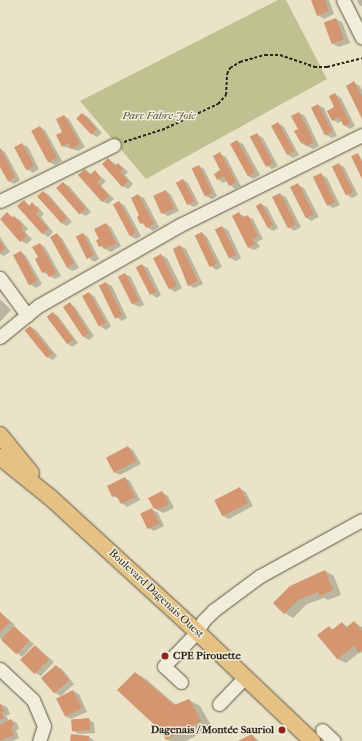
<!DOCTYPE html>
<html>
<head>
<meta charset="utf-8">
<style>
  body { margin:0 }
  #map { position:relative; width:362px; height:741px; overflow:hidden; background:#eae3c7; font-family:"IM FELL French Canon",serif }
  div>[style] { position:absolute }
  .green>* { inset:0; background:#bfc190 }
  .shadow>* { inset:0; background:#0003 }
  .building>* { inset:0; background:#d49571; transform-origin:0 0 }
  .path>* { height:2px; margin-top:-1px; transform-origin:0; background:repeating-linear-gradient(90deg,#2e2417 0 3px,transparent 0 5px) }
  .roads { filter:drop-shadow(0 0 1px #5d5443) drop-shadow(0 0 1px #5d5443) }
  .minor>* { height:13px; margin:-6.5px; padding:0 6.5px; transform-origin:6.5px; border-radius:6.5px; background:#f1eddb }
  .major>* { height:16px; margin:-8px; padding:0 8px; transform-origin:8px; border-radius:8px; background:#e5c284 }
  .dots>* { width:11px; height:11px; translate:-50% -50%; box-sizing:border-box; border:2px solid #f1eddb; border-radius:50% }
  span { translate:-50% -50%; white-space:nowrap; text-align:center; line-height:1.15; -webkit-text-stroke:3px #f1eddb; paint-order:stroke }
  .park-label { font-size:11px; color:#5a533b; font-style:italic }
  .street-label { font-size:11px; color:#2e2417 }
  .poi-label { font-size:11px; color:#2e2417; font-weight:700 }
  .left { translate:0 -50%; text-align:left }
  .right { translate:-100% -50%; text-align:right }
</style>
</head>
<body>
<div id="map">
  <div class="green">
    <div style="clip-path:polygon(278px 0,286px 0,327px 79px,146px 179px,80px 101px)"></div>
  </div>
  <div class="shadow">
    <div style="clip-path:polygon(312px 0,329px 0,334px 14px,324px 19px,318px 15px)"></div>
    <div style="clip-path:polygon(357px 0,362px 0,362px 6px,359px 5px)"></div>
    <div style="clip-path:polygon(336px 19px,342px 22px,350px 43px,339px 47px,333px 44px)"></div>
    <div style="clip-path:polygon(354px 83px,360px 86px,362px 90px,362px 116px)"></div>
    <div style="clip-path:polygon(335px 94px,341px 98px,355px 126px,350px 129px,344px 125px,342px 121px,338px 123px,333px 120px,336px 108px)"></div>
    <div style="clip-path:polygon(318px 105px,324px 108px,337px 136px,332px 138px,326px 135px)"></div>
    <div style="clip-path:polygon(299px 113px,305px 116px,319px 146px,313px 149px,301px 143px)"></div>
    <div style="clip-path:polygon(83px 114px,88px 117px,102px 133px,97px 137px,92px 134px)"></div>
    <div style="clip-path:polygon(64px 116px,69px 119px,85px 147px,78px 151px,63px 146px)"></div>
    <div style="clip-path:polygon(278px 123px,284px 127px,299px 155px,293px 158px,288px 155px,273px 127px)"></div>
    <div style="clip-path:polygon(40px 127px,45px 130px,62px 161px,55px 165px,49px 162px)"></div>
    <div style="clip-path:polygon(257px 134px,263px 138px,278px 166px,272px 169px,267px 166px)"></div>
    <div style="clip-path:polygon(237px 141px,243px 144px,260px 175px,253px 179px,248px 176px,231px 144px)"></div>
    <div style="clip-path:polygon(22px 144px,28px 147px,39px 169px,33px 173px,27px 169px)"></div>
    <div style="clip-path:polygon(0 149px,5px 152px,20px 180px,14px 184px,8px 181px,0 165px)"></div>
    <div style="clip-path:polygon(220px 154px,226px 157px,241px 186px,235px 189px,230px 185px,227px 181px,223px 183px,218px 179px,222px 171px)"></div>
    <div style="clip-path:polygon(108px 159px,117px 165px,118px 164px,124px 168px,128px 172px,125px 175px,133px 184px,128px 189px,122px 186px)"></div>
    <div style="clip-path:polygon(339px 164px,344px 167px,358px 195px,352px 198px,347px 195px)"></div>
    <div style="clip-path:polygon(199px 166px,204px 169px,217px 196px,212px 199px,206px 196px,193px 168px)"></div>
    <div style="clip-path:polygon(85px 170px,92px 174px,95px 172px,106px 181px,101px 186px,114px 199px,108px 204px,102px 201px)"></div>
    <div style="clip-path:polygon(321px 174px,327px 178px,340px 205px,333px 208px,328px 205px)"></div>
    <div style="clip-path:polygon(183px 180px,188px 183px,199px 204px,194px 207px,188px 204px)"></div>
    <div style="clip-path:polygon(63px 183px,69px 186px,91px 212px,86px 216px,80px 213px)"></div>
    <div style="clip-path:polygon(298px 185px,304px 188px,319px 217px,311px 221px,306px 217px)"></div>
    <div style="clip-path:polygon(166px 191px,171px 195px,179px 211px,168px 216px,162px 213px)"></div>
    <div style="clip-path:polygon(43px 192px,49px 195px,72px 222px,67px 226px,61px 223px)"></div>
    <div style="clip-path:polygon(280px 194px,286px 197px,301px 227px,294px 231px,289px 227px)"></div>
    <div style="clip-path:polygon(138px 195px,144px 198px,159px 227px,153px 231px,141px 223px)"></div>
    <div style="clip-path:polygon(24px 201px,30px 206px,32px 204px,38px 207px,44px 214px,41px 217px,53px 232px,48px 237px,42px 233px)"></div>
    <div style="clip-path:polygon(119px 202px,125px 206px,141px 236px,136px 239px,130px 236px)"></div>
    <div style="clip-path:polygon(261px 204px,267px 207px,278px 228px,273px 231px,267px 227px)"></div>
    <div style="clip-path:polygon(7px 214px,20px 220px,28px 229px,25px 232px,32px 239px,27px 244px,21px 241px,1px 219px)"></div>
    <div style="clip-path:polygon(239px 214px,253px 219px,263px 239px,257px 242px,260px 247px,254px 250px,248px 247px)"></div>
    <div style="clip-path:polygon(106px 224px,111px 227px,121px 246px,111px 252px,100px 246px,100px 239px)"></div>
    <div style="clip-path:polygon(222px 227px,228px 230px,241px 258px,236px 261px,230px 258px,216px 230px)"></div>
    <div style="clip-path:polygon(202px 233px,207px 237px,222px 267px,216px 270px,211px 266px)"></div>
    <div style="clip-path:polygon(57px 234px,62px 238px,79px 268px,73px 271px,67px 268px)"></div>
    <div style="clip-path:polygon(83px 234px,88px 237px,99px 259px,94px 262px,89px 258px)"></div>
    <div style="clip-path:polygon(0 237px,10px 252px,4px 256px,0 254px)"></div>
    <div style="clip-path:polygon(40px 244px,45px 247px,61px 276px,55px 279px,43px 272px,39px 257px)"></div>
    <div style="clip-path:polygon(180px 246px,186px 249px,203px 284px,194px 288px,189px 285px)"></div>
    <div style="clip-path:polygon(21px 252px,26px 256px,42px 284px,36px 288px,30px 284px)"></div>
    <div style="clip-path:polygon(161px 255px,167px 258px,182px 288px,175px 292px,169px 288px)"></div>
    <div style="clip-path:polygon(142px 265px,148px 268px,161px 295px,157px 298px,151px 294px,138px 267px)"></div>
    <div style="clip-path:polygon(125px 274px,131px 277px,144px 305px,139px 307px,133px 304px)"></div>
    <div style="clip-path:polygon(106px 283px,112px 286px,127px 318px,122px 321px,116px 317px)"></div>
    <div style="clip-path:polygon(89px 293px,94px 296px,111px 326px,106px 330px,100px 326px)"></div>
    <div style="clip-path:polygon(0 299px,11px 310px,0 322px)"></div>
    <div style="clip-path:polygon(70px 304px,75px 307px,94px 336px,89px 340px,84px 337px)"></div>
    <div style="clip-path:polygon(53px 313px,58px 316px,78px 343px,72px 347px,67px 343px)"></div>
    <div style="clip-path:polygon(30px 327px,36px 330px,57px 356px,53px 360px,47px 357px)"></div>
    <div style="clip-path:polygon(128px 447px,133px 450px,141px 464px,120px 475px,114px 472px)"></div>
    <div style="clip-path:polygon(125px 478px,130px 481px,140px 500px,127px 507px,122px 503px,119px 499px,113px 496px)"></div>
    <div style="clip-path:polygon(240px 489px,246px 492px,253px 506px,229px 519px,223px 516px)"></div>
    <div style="clip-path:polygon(162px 492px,168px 496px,174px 508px,163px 513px,154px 508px)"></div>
    <div style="clip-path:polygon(152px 510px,158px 513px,164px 526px,154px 531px,149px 528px,142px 515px)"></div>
    <div style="clip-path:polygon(325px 571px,334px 576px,341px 595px,328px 600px,324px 598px,307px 604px,293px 618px,285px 613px,291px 586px)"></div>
    <div style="clip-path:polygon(0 612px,15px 625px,13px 627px,34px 644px,22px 657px,0 638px)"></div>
    <div style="clip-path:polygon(354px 622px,362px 627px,362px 653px,360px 652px,346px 663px,337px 659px,329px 627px,334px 630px,342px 623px,348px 627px)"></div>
    <div style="clip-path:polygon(35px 646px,54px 662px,41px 676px,35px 673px)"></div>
    <div style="clip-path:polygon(56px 666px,62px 669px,74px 684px,61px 696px,55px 693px)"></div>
    <div style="clip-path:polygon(135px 673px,146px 679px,176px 705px,189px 700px,200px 706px,212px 727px,186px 741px,170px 741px,166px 739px)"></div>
    <div style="clip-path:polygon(73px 691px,79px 694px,87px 712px,71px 719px,65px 716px)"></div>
    <div style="clip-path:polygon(0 704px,7px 707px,10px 714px,6px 716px,9px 721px,11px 720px,17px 723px,19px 729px,16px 730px,19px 738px,13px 741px,1px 741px,0 739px)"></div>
    <div style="clip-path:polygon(89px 719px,94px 723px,95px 733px,78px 734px,73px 730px)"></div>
    <div style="clip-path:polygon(72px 735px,89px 737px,95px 741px,71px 741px)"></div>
    <div style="clip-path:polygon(252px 735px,259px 741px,240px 741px)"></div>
  </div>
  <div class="building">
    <div style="clip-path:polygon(311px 0,325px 0,329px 11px,317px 16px)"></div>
    <div style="left:336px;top:18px;width:23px;height:13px;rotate:70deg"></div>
    <div style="clip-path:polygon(354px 81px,362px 97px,362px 119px,346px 86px)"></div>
    <div style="clip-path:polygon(335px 93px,350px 123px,344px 126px,339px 117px,332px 121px,327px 111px,334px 107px,329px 96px)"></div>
    <div style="left:318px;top:104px;width:31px;height:8px;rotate:63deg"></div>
    <div style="clip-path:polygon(299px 112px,314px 142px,306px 146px,304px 142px,301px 143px,294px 131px,298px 129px,291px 116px)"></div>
    <div style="left:82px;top:113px;width:22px;height:8px;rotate:47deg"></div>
    <div style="clip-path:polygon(64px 115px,80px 144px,71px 149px,68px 143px,62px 147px,56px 135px,62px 132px,56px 119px)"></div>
    <div style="left:278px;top:122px;width:33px;height:8px;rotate:61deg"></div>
    <div style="left:40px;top:126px;width:36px;height:10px;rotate:62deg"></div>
    <div style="left:257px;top:133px;width:34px;height:8px;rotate:62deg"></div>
    <div style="left:237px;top:140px;width:37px;height:8px;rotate:61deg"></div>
    <div style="left:22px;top:143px;width:26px;height:9px;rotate:62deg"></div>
    <div style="clip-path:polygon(0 148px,15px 177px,8px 181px,0 167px)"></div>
    <div style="clip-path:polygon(220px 152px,236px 182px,229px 186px,224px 176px,217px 180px,214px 174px,220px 170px,213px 156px)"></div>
    <div style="clip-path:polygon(358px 153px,362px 161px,362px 179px,351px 156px)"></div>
    <div style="clip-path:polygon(108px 158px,115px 166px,118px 163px,123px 169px,120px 171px,128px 181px,122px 187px,102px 164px)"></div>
    <div style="left:339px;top:163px;width:32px;height:8px;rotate:64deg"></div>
    <div style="left:199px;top:165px;width:31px;height:8px;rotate:65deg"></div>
    <div style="clip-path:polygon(85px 169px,90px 175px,95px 170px,101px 178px,97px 182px,109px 196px,102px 202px,78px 175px)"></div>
    <div style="left:321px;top:173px;width:32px;height:9px;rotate:64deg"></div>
    <div style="left:183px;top:179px;width:25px;height:8px;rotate:63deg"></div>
    <div style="left:63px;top:182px;width:35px;height:9px;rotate:49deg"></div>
    <div style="left:298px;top:183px;width:35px;height:9px;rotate:63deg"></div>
    <div style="left:166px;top:190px;width:20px;height:14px;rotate:66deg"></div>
    <div style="left:43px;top:191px;width:36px;height:8px;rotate:48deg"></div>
    <div style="left:280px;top:193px;width:35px;height:9px;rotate:63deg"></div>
    <div style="clip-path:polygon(138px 194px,154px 224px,146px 228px,143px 222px,140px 224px,137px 217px,139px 215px,131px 198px)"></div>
    <div style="clip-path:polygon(24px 200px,29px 206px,32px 202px,39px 210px,36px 214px,48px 228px,42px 234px,17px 206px)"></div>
    <div style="left:119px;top:201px;width:36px;height:7px;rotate:62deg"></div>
    <div style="left:261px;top:203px;width:25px;height:6px;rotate:61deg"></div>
    <div style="clip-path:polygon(7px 212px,12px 218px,14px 216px,23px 226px,21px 228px,27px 236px,20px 242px,0 219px)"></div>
    <div style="clip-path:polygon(239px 212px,242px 218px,248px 215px,258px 236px,252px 239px,255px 244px,248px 248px,232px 216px)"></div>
    <div style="clip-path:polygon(106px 223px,116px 243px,104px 249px,102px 245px,99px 247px,96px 240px,99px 239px,94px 229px)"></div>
    <div style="left:222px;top:226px;width:32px;height:8px;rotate:64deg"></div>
    <div style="left:202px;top:232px;width:35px;height:8px;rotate:65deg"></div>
    <div style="left:57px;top:233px;width:35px;height:8px;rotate:61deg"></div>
    <div style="left:83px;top:233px;width:25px;height:8px;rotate:64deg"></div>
    <div style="clip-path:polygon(0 241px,5px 249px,0 252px)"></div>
    <div style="clip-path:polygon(40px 243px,56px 273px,49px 277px,46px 271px,42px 273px,35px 259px,38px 257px,32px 247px)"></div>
    <div style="clip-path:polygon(180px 245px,198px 281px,188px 286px,173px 249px)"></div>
    <div style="left:21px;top:251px;width:34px;height:9px;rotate:62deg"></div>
    <div style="left:161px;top:254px;width:35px;height:9px;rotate:63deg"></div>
    <div style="left:142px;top:264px;width:31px;height:7px;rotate:63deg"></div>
    <div style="left:125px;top:273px;width:31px;height:8px;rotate:63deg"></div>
    <div style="left:106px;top:282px;width:37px;height:8px;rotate:64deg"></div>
    <div style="left:89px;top:292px;width:35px;height:8px;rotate:61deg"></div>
    <div style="clip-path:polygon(70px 302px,89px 333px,83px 337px,63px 307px)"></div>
    <div style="left:53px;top:312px;width:34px;height:8px;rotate:53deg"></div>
    <div style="left:30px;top:326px;width:35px;height:7px;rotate:51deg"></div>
    <div style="left:128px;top:446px;width:17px;height:25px;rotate:62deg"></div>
    <div style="clip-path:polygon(125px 477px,135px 497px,121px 504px,116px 495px,112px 497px,107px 486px)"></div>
    <div style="left:240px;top:487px;width:18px;height:29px;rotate:63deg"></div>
    <div style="clip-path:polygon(162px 491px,169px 504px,157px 510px,156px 508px,154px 509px,148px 498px)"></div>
    <div style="left:152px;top:508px;width:17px;height:13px;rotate:65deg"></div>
    <div style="clip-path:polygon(325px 570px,333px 590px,319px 596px,318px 592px,298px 600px,284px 614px,273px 603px,290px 586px)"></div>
    <div style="clip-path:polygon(0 612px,10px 622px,0 632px)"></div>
    <div style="clip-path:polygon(354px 621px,362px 631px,362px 650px,359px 653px,354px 646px,337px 659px,317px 635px,329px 626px,332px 630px,342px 622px,346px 628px)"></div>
    <div style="left:14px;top:626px;width:21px;height:19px;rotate:43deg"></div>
    <div style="left:35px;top:645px;width:20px;height:21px;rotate:45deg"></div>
    <div style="left:56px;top:665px;width:20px;height:20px;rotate:49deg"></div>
    <div style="clip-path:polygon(135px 672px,174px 705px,189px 699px,201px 721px,166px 740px,160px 730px,117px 690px)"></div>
    <div style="left:73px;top:690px;width:20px;height:19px;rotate:63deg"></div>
    <div style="clip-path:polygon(0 703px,5px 711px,1px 712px,4px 718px,0 720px)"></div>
    <div style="left:89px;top:718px;width:12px;height:18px;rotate:85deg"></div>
    <div style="clip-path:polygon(11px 719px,14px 725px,11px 727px,14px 735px,0 741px,0 725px)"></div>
    <div style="clip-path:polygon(71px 734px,89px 736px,89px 741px,70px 741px)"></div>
    <div style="clip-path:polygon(252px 734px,256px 741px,238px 741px)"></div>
  </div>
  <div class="path">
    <div style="left:124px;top:142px;width:40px;rotate:-18deg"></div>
    <div style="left:162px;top:130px;width:62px;rotate:-24.9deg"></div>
    <div style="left:218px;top:104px;width:12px;rotate:-48deg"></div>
    <div style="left:226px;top:95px;width:21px;rotate:-87deg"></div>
    <div style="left:227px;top:74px;width:7px;rotate:-63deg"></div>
    <div style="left:230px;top:68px;width:12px;rotate:-31deg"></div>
    <div style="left:240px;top:62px;width:26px;rotate:-16deg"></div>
    <div style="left:265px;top:55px;width:15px"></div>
    <div style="left:280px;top:55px;width:36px;rotate:19deg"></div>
    <div style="left:314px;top:67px;width:13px"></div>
    <div style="left:327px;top:67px;width:36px;rotate:-14deg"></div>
  </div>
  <div class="roads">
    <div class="minor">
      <div style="left:343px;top:0;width:42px;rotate:63.4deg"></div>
      <div style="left:0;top:201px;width:127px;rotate:-26.2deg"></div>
      <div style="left:0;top:278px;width:46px;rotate:53.9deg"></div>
      <div style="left:0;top:337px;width:49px;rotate:-39.2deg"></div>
      <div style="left:38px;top:306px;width:163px;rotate:-29.7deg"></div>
      <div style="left:180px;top:225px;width:203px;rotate:-26.3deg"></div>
      <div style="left:0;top:669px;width:45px;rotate:43.2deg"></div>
      <div style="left:33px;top:700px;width:28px;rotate:67deg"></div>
      <div style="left:44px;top:726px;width:16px;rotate:108deg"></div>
      <div style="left:181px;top:682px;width:23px;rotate:-137deg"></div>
      <div style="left:164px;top:666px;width:47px;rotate:-45.9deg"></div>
      <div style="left:197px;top:632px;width:13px;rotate:-61deg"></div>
      <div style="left:203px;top:621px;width:16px;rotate:-45deg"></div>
      <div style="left:214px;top:610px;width:57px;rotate:-36.5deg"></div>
      <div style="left:260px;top:576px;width:116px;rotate:-28.8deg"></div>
      <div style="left:219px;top:704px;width:37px;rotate:-46deg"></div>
      <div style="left:322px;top:730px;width:16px;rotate:43deg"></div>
    </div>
    <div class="major">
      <div style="left:0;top:435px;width:49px;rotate:50.8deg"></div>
      <div style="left:0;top:457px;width:65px;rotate:38.8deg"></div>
      <div style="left:51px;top:498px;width:191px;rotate:42.5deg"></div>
      <div style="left:192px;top:627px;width:166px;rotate:43.5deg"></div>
    </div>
  </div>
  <div class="dots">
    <div style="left:165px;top:656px;background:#8f2418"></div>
    <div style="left:282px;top:730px;background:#8f2418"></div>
  </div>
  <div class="park-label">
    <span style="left:159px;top:116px">Parc Fabre-Joie</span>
  </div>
  <div class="street-label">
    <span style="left:156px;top:594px;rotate:43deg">Boulevard Dagenais Ouest</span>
  </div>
  <div class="poi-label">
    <span class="left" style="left:173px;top:656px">CPE Pirouette</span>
    <span class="right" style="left:274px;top:730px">Dagenais / Montée Sauriol</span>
  </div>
</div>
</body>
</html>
